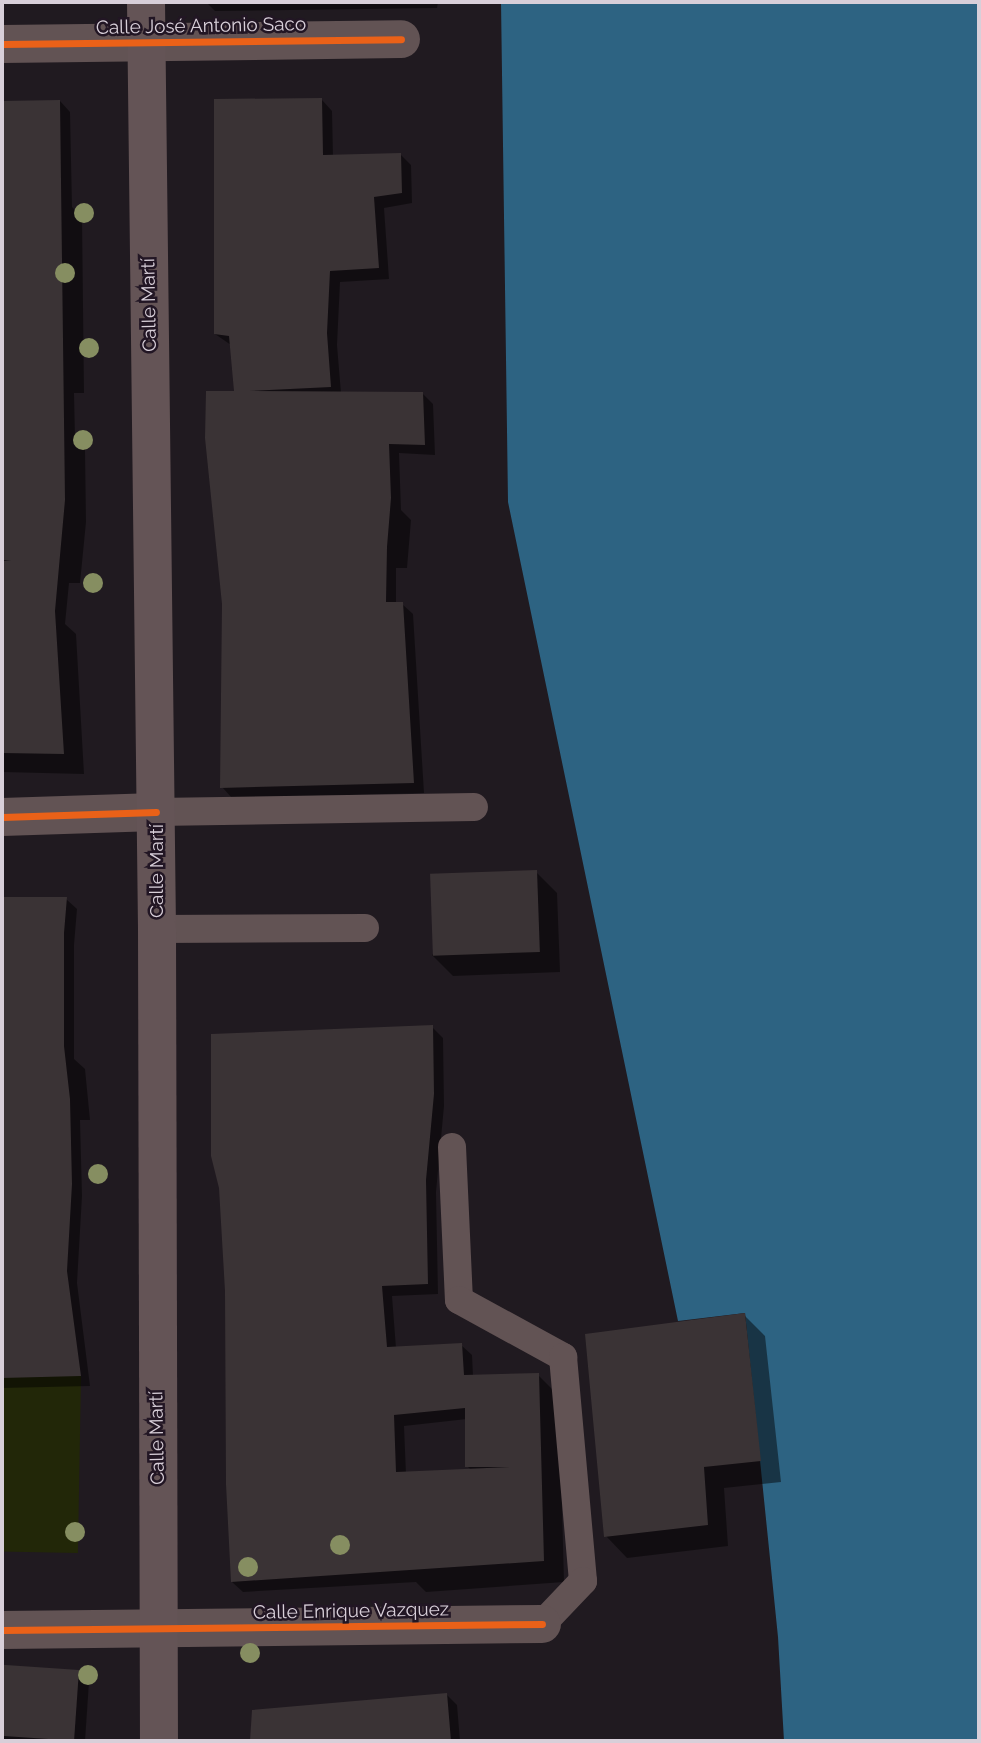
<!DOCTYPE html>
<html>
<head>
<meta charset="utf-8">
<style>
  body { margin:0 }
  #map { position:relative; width:981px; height:1743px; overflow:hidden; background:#201a20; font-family:Raleway,sans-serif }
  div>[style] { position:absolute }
  .green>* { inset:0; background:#222708; transform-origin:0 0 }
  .water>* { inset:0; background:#2d6382 }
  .shadow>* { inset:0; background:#0007 }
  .building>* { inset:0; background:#3a3335; transform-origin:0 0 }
  .lane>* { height:28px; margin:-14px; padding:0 14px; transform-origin:14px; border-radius:14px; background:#625354 }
  .street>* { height:38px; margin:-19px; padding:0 19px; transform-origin:19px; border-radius:19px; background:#625354 }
  .primary>* { height:38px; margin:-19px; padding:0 19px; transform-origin:19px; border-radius:19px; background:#645456 }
  .cycleway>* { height:7px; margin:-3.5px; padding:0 3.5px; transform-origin:3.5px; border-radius:3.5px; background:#ea6118 }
  .trees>* { width:20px; height:20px; margin:-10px; border-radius:50%; background:#868e61 }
  span { translate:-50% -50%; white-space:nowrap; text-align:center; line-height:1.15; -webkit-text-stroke:5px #221624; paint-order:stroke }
  .street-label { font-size:19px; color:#d8cfd9 }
  .frame { position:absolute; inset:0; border:4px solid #d8cfd9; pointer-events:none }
</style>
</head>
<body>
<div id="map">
  <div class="green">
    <div style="left:81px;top:1376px;width:177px;height:79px;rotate:91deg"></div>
  </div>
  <div class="water">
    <div style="clip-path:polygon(501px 2px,979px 2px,979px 1741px,784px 1741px,778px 1637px,745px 1313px,678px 1321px,508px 502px)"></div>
  </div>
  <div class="shadow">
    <div style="clip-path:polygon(206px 2px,438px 2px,437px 8px,215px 11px)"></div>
    <div style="clip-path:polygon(322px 100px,332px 111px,333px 157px,400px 154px,411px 165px,412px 203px,384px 208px,389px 279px,340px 282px,337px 345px,341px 393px,422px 393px,433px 404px,435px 455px,399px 453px,401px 510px,411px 520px,407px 568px,396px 568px,396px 604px,402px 604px,413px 614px,424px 793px,232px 798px,222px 787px,236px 393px,231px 345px,215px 334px)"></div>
    <div style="clip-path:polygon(60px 101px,70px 112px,72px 207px,82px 217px,84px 393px,74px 393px,75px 438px,85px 449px,86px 522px,80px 583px,69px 583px,65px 624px,76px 634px,84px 774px,2px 772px,2px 102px)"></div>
    <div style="clip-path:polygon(536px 872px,557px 893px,560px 972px,453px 976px,432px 955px)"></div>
    <div style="clip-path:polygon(2px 899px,66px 899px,77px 909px,74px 945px,74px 1059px,85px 1069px,90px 1120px,80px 1120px,82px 1196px,77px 1283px,90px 1386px,2px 1388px)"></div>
    <div style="clip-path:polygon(evenodd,432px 1027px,443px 1038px,444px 1106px,436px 1192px,438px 1294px,392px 1296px,396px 1348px,461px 1345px,472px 1355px,473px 1376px,538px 1375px,559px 1396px,564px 1582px,426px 1592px,416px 1582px,243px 1592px,232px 1582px,432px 1027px,467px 1419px,467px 1466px,471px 1470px,406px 1474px,404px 1426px,467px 1419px)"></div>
    <div style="clip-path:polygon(744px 1315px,765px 1336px,781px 1482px,724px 1488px,728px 1546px,627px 1558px,606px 1536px)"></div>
    <div style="clip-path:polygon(78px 1672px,89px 1682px,85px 1741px,2px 1741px,2px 1674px)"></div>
    <div style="clip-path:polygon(446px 1694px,457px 1705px,460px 1741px,252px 1741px,253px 1711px)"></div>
  </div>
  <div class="building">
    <div style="clip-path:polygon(322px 98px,323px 155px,401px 153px,402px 193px,374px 197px,379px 268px,330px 271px,327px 333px,331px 387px,249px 391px,423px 392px,425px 445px,389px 444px,391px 498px,387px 547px,386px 602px,403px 602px,414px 783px,220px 788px,222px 604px,205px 438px,206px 391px,234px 391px,229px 336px,214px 334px,214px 99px)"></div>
    <div style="clip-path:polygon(60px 100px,65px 500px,55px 611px,64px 754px,2px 753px,2px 561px,11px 561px,2px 560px,2px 101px)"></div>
    <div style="left:537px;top:870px;width:82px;height:107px;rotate:88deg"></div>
    <div style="clip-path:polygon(2px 897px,67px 897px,64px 933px,64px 1046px,70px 1099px,72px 1184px,67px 1271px,81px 1376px,2px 1378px)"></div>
    <div style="clip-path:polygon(evenodd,433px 1025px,434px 1094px,426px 1180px,428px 1284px,382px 1286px,387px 1347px,462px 1343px,464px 1375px,539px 1373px,544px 1561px,231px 1582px,226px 1484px,225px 1291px,219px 1188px,211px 1156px,211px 1034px,433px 1025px,465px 1408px,465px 1467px,510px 1467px,396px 1472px,394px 1415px,465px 1408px)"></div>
    <div style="clip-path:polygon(745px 1313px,761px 1461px,704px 1467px,708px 1525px,604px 1537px,585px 1334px)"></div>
    <div style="left:79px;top:1670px;width:71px;height:77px;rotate:94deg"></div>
    <div style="clip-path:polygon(447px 1693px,451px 1741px,250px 1741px,252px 1710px)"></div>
  </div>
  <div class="lane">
    <div style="left:156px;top:812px;width:318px;rotate:-0.9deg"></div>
    <div style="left:157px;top:929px;width:208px;rotate:-0.3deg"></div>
    <div style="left:452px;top:1147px;width:153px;rotate:87.4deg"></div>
    <div style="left:459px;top:1300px;width:119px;rotate:28.7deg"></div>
    <div style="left:563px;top:1357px;width:225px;rotate:84.9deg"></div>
    <div style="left:583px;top:1581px;width:59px;rotate:133.6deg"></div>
  </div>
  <div class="street">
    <div style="left:2px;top:44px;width:399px;rotate:-0.7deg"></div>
    <div style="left:2px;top:817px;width:154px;rotate:-1.9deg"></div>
    <div style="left:2px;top:1630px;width:540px;rotate:-0.64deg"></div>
  </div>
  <div class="primary">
    <div style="left:146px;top:2px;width:927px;rotate:89.32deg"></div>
    <div style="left:157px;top:929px;width:812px;rotate:89.86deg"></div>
  </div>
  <div class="cycleway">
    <div style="left:2px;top:44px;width:399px;rotate:-0.7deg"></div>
    <div style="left:2px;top:817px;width:154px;rotate:-1.9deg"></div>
    <div style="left:2px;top:1630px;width:540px;rotate:-0.64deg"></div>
  </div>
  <div class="trees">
    <div style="left:84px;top:213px"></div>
    <div style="left:65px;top:273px"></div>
    <div style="left:89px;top:348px"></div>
    <div style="left:83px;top:440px"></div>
    <div style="left:93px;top:583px"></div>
    <div style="left:98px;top:1174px"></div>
    <div style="left:75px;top:1532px"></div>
    <div style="left:340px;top:1545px"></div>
    <div style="left:248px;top:1567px"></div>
    <div style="left:250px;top:1653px"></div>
    <div style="left:88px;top:1675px"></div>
  </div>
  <div class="street-label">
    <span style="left:201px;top:26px;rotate:-1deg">Calle José Antonio Saco</span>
    <span style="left:149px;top:305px;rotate:-91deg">Calle Martí</span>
    <span style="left:157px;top:871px;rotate:-90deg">Calle Martí</span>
    <span style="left:157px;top:1438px;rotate:-91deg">Calle Martí</span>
    <span style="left:351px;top:1611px;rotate:-1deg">Calle Enrique Vazquez</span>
  </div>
  <div class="frame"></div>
</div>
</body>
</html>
